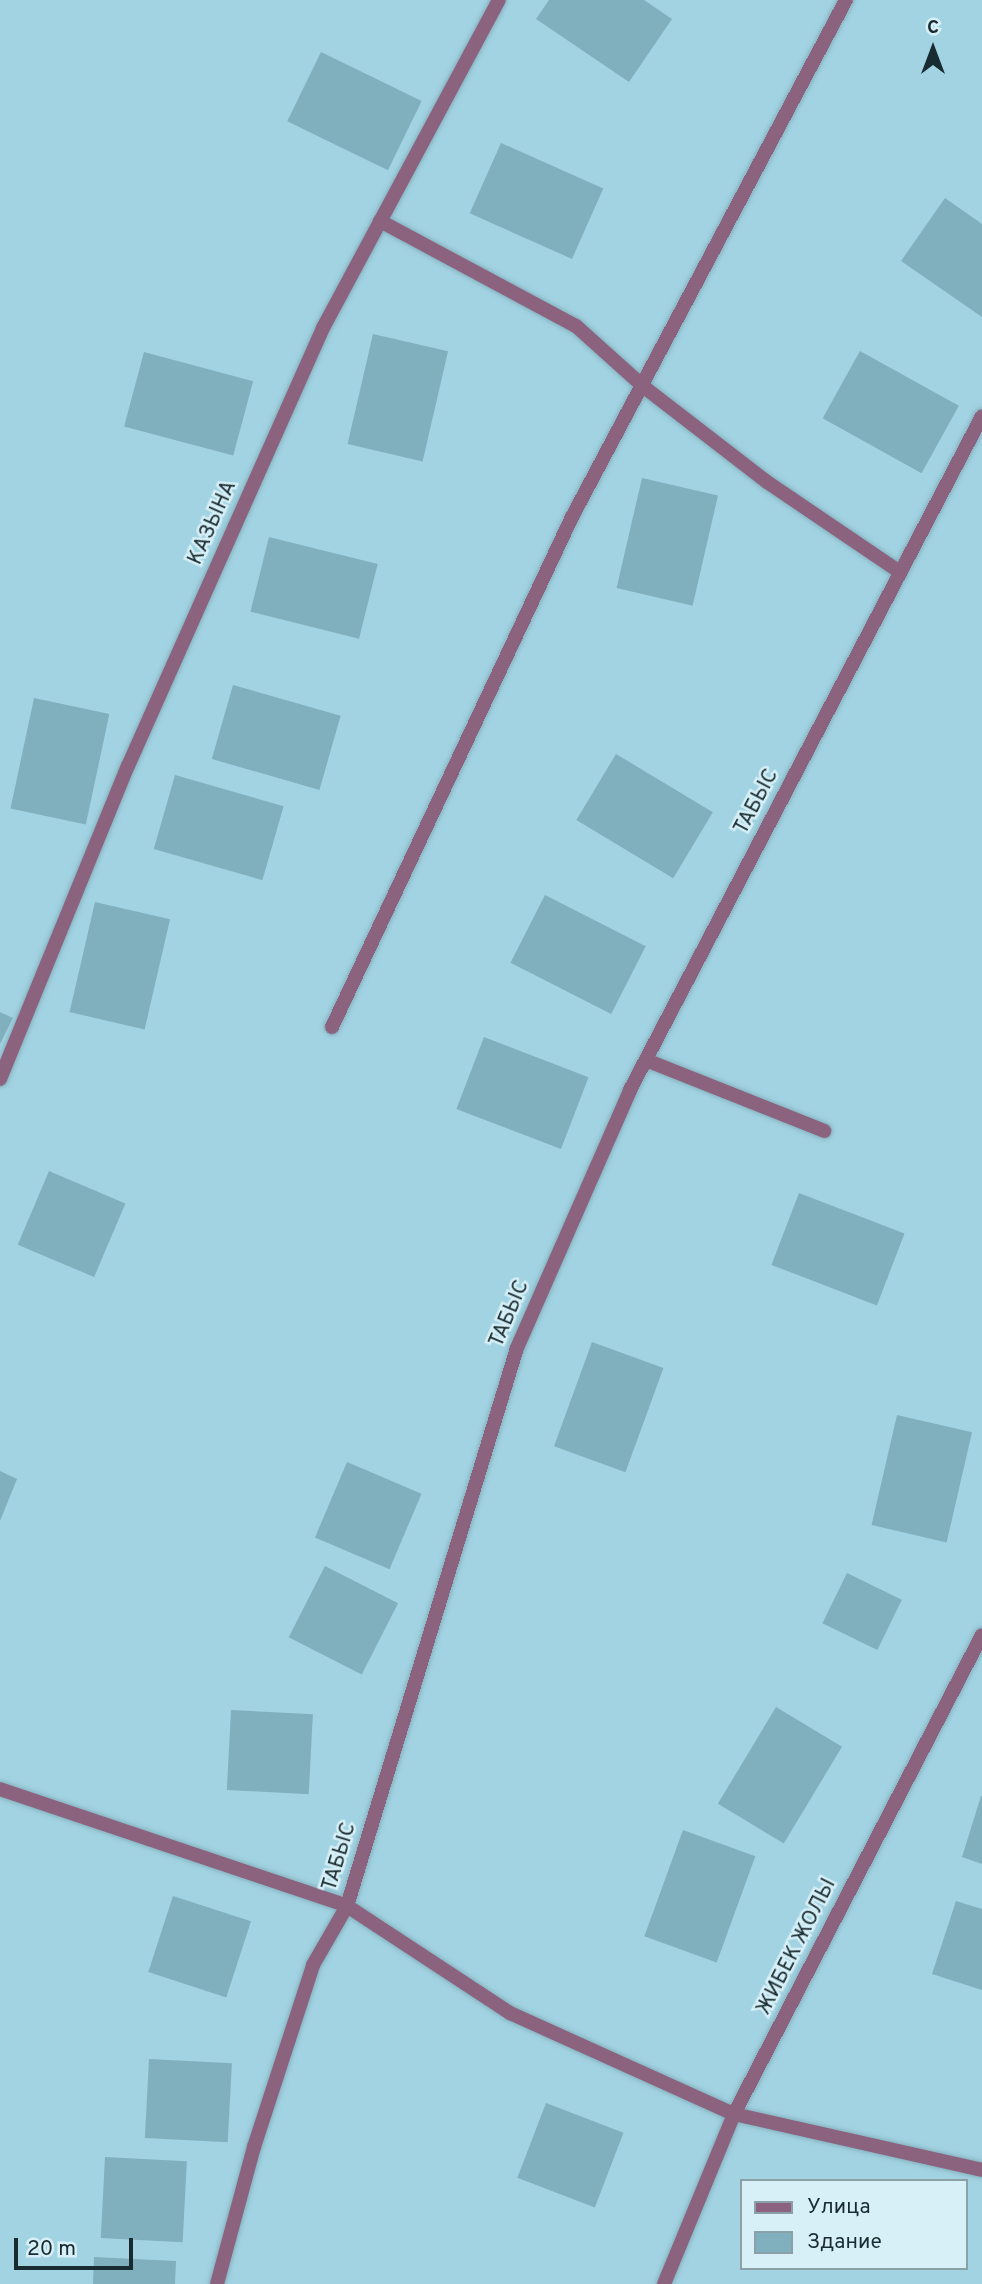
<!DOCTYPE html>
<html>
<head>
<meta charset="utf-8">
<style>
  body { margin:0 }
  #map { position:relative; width:982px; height:2284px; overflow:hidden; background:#a2d3e2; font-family:Overpass,sans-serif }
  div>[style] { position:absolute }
  .building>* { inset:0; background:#80b0be; transform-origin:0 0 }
  .roads { filter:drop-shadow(0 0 2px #86b1bf) drop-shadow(0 0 2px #86b1bf) }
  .minor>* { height:14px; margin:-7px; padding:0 7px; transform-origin:7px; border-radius:7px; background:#8b637e }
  span { translate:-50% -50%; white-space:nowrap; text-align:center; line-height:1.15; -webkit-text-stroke:5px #d7eff6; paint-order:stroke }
  .street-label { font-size:21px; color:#182b31 }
  .legend { position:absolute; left:740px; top:2179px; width:228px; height:91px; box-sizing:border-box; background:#d7eff6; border:2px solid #8ba1a7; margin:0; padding:9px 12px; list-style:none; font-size:21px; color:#182b31 }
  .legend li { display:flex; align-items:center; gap:14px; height:35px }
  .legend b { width:35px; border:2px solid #8ba1a7 }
  .north { position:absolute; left:898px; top:14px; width:70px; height:70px; -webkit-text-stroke:5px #d7eff6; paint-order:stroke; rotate:0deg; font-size:19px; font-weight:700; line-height:28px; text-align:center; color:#182b31 }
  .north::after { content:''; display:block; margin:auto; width:24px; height:32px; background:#182b31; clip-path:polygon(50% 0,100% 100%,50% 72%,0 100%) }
  .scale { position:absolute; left:14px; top:2238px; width:119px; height:32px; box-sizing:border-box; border:4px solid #182b31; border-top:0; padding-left:9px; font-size:21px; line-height:24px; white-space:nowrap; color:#182b31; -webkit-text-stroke:5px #d7eff6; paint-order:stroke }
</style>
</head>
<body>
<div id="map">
  <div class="building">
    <div style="clip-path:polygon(549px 0,644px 0,672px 19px,629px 82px,536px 19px)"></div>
    <div style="left:321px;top:52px;width:112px;height:77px;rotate:26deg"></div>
    <div style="left:501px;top:143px;width:112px;height:77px;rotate:24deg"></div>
    <div style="clip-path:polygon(945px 198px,982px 224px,982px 317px,901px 261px)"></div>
    <div style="left:373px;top:334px;width:77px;height:113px;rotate:13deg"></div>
    <div style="left:860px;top:351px;width:113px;height:77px;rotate:29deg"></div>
    <div style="left:144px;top:352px;width:113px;height:77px;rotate:15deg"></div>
    <div style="left:642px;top:478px;width:78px;height:113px;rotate:13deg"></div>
    <div style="left:269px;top:537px;width:112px;height:77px;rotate:14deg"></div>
    <div style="left:233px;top:685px;width:112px;height:77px;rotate:16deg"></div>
    <div style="left:34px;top:698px;width:77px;height:113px;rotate:12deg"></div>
    <div style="left:616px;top:754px;width:113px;height:77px;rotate:31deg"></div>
    <div style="left:175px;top:775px;width:113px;height:77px;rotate:16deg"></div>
    <div style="left:545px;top:895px;width:113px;height:76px;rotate:27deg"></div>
    <div style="left:95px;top:902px;width:77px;height:113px;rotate:13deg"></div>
    <div style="clip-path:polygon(0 1012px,13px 1018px,0 1044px)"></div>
    <div style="left:484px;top:1037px;width:112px;height:77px;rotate:21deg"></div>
    <div style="left:49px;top:1171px;width:83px;height:80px;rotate:23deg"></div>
    <div style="left:799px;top:1193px;width:113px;height:77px;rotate:21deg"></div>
    <div style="left:592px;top:1342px;width:76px;height:111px;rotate:20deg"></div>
    <div style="left:897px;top:1415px;width:77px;height:113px;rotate:13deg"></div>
    <div style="left:347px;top:1462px;width:81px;height:82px;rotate:23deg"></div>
    <div style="clip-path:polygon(0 1471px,17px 1479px,0 1521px)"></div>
    <div style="left:325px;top:1566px;width:82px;height:80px;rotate:27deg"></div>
    <div style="left:847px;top:1573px;width:61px;height:56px;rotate:26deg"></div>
    <div style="left:776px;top:1707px;width:77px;height:113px;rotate:31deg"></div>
    <div style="left:231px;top:1710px;width:82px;height:80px;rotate:3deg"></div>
    <div style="clip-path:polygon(981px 1796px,982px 1796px,982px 1864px,962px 1857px)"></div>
    <div style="left:683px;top:1830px;width:77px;height:113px;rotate:20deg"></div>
    <div style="left:173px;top:1896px;width:82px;height:80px;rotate:18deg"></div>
    <div style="clip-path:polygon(956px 1901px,982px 1909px,982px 1990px,932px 1974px)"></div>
    <div style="left:149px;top:2059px;width:83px;height:79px;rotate:3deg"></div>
    <div style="left:546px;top:2103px;width:83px;height:80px;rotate:21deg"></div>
    <div style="left:105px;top:2157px;width:82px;height:81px;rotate:3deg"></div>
    <div style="clip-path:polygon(94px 2257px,176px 2261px,175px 2284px,93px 2284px)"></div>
  </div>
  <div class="roads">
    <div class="minor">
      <div style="left:380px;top:221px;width:222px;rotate:28.2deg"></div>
      <div style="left:576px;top:326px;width:91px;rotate:41.9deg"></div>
      <div style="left:644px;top:387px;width:155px;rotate:37.7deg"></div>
      <div style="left:767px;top:482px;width:161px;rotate:34.1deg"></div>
      <div style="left:332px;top:1027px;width:564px;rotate:-64.8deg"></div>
      <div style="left:572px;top:517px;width:585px;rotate:-62.08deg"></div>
      <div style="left:646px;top:1060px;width:192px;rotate:21.7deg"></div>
      <div style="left:0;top:1079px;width:338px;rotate:-67.8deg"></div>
      <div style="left:128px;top:766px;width:479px;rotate:-66deg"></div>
      <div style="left:323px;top:328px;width:372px;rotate:-61.8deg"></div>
      <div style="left:0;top:1789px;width:366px;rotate:18.6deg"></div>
      <div style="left:347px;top:1906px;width:195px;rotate:33.3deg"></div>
      <div style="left:510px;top:2013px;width:246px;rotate:24.3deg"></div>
      <div style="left:734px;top:2114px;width:254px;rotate:12.7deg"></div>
      <div style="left:217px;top:2284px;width:142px;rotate:-74.9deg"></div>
      <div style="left:254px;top:2147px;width:191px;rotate:-72deg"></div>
      <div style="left:313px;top:1965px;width:68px;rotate:-60deg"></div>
      <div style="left:347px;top:1906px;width:583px;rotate:-73.06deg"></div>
      <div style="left:517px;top:1348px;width:282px;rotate:-66.3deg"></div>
      <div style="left:630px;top:1090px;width:760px;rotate:-62.42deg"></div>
      <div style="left:664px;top:2284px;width:184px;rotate:-67.6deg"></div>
      <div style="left:734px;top:2114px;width:539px;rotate:-62.63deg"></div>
    </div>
  </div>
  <div class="street-label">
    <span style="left:213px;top:523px;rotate:-66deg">КАЗЫНА</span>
    <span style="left:757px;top:802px;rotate:-62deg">ТАБЫС</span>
    <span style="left:510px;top:1314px;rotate:-67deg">ТАБЫС</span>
    <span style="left:340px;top:1857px;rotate:-73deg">ТАБЫС</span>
    <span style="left:797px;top:1947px;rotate:-63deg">ЖИБЕК ЖОЛЫ</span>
  </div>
  <ul class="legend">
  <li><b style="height:9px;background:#8b637e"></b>Улица</li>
  <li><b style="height:19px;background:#80b0be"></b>Здание</li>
  </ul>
  <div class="north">С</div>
  <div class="scale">20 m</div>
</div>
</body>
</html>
